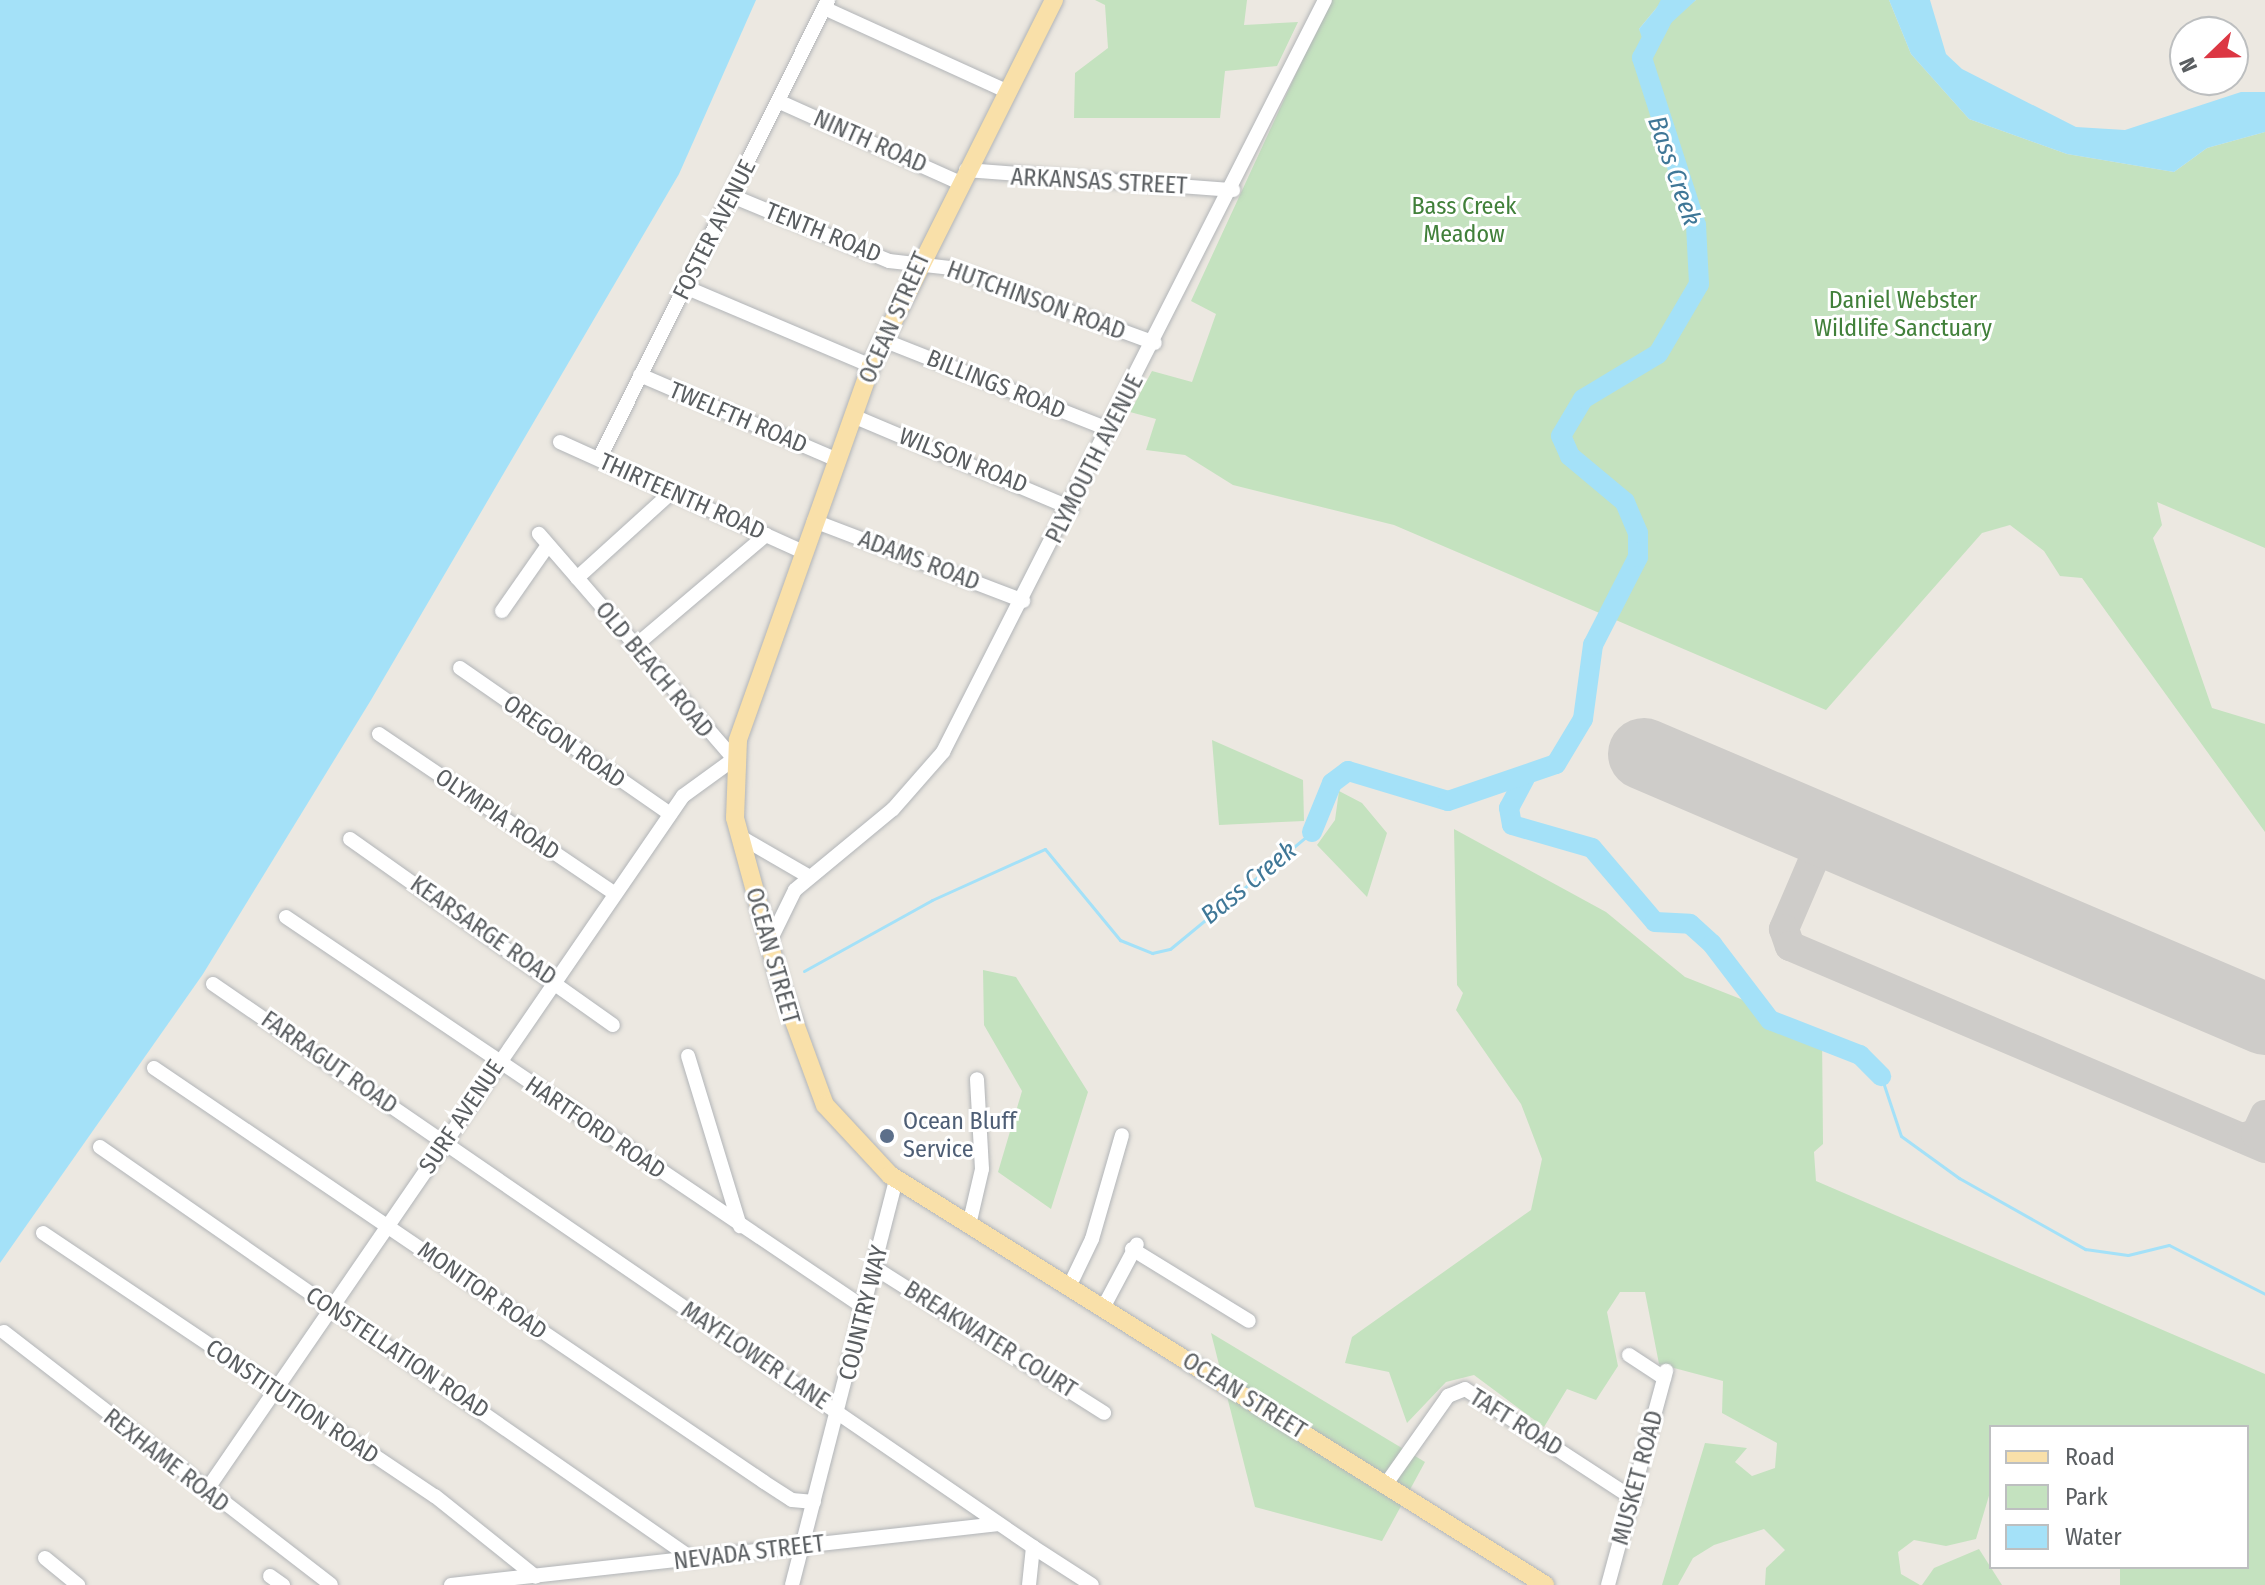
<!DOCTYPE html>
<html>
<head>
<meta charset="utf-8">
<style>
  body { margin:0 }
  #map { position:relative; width:2265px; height:1585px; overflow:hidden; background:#ece8e1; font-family:"Fira Sans Condensed",sans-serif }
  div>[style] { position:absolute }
  .green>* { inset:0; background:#c4e2bf }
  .water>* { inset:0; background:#a4e1f8 }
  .stream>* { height:3px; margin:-1.5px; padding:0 1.5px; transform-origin:1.5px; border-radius:1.5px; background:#a4e1f8 }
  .river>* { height:20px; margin:-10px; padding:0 10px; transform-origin:10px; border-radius:10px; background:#a4e1f8 }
  .taxiway>* { height:30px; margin:-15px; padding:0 15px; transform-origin:15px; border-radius:15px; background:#ceccc9 }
  .runway>* { height:72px; margin:-36px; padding:0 36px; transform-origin:36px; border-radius:36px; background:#ceccc9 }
  .roads { filter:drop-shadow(0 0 2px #b2b5b8) drop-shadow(0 0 2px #b2b5b8) }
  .minor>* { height:14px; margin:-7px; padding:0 7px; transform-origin:7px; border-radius:7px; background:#fff }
  .major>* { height:18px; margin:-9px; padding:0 9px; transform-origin:9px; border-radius:9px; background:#f9e0a9 }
  .dots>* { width:22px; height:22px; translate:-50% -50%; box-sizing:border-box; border:4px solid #fff; border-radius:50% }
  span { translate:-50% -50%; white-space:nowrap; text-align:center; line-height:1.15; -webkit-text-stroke:6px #fff; paint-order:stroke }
  .street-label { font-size:24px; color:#5a5e61 }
  .park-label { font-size:24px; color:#41803a }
  .service-label { font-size:24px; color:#4e5e75 }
  .left { translate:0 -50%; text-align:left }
  .water-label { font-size:26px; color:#3f7797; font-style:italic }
  .legend { position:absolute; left:1989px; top:1425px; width:260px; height:144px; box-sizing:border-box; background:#fff; border:2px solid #bdbfc0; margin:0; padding:10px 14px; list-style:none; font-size:24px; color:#5a5e61 }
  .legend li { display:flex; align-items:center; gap:16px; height:40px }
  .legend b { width:40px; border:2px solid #bdbfc0 }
  .north { position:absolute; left:2169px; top:16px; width:80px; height:80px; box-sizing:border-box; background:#fff; border:2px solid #bdbfc0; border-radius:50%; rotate:247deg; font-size:22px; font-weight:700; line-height:32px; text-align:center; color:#5a5e61 }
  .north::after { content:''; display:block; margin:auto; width:28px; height:36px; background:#dc3743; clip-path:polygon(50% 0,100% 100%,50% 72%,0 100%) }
</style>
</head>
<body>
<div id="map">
  <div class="green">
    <div style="clip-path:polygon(1095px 0,1247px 0,1244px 25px,1298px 22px,1277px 66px,1225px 71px,1220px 118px,1074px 118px,1075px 73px,1108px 48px,1105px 5px)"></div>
    <div style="clip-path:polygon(1330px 0,1663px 0,1639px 29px,1650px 48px,1660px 28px,1696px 0,1889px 0,1911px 54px,1969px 119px,2067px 154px,2174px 172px,2207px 148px,2265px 132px,2265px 548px,2157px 502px,2162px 525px,2153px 538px,2212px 708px,2265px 724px,2265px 832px,2082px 578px,2060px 576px,2044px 551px,2010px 525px,1982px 533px,1826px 710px,1394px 525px,1233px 485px,1185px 455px,1146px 450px,1156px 419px,1130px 412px,1152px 371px,1192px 382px,1216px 314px,1191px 301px)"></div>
    <div style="clip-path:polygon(1212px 740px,1303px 780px,1304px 821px,1219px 825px)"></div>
    <div style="clip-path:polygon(1339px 791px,1362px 803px,1387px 833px,1367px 897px,1317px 845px,1335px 820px)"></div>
    <div style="clip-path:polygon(1454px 829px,1606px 912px,1685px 977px,1822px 1031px,1823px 1144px,1814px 1152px,1816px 1181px,2265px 1374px,2265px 1585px,2120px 1585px,2120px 1567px,2247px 1567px,2247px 1427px,1991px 1427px,1991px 1489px,1976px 1539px,1946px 1546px,1914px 1540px,1898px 1552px,1901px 1574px,1920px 1585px,1765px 1585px,1766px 1568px,1785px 1550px,1764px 1529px,1714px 1545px,1693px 1558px,1678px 1585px,1662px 1585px,1705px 1443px,1747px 1448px,1735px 1462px,1752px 1476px,1775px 1468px,1777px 1443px,1722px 1413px,1723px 1381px,1659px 1364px,1645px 1292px,1620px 1292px,1607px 1312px,1618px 1366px,1596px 1400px,1567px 1389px,1544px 1427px,1474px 1375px,1446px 1382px,1407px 1423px,1389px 1372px,1345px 1363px,1352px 1337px,1531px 1210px,1542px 1159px,1521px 1104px,1456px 1010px,1463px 993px,1457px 985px)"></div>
    <div style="clip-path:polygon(983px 970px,1016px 977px,1088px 1092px,1051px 1209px,998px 1172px,1022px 1091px,984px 1025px)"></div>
    <div style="clip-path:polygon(1211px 1333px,1425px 1462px,1382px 1541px,1255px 1507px)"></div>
    <div style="clip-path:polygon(1979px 1549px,2002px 1585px,1922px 1585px,1934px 1568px)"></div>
  </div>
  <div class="water">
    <div style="clip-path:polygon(0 0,756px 0,679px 174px,371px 700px,203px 974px,0 1263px)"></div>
    <div style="clip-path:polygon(1663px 0,1696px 0,1645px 47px,1639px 29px)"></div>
    <div style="clip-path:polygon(1889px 0,1930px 0,1946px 54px,1962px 69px,2076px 127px,2125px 130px,2241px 92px,2265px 92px,2265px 132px,2207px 148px,2174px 172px,2067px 154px,1969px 119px,1911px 54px)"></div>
  </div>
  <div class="stream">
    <div style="left:804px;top:971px;width:146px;rotate:-29deg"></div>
    <div style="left:932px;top:900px;width:124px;rotate:-24.3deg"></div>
    <div style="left:1045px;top:849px;width:118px;rotate:50.5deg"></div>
    <div style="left:1120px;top:940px;width:35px;rotate:22deg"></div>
    <div style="left:1152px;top:953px;width:18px;rotate:-13deg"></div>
    <div style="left:1170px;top:949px;width:184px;rotate:-39.5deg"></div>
    <div style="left:1881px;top:1076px;width:63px;rotate:71.6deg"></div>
    <div style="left:1901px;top:1136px;width:72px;rotate:35.9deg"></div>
    <div style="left:1959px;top:1178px;width:145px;rotate:29.4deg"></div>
    <div style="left:2085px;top:1249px;width:43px;rotate:7.9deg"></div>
    <div style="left:2128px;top:1255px;width:42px;rotate:-13.7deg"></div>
    <div style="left:2169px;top:1245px;width:108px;rotate:27deg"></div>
  </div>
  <div class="river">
    <div style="left:1525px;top:778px;width:34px;rotate:118deg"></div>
    <div style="left:1509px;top:808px;width:17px;rotate:80deg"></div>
    <div style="left:1512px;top:825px;width:83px;rotate:16deg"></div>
    <div style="left:1592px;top:848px;width:97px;rotate:49.6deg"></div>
    <div style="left:1655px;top:922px;width:35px;rotate:3deg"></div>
    <div style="left:1690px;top:924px;width:30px;rotate:42deg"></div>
    <div style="left:1712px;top:944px;width:96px;rotate:52.7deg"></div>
    <div style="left:1770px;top:1020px;width:97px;rotate:21.3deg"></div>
    <div style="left:1860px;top:1055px;width:30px;rotate:45deg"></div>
    <div style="left:1312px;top:832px;width:53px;rotate:-67.8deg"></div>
    <div style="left:1332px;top:783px;width:20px;rotate:-37deg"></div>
    <div style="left:1348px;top:771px;width:104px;rotate:16.7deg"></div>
    <div style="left:1448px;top:801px;width:114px;rotate:-18.9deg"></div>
    <div style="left:1556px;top:764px;width:52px;rotate:-59deg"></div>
    <div style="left:1583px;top:719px;width:75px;rotate:-82.3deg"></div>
    <div style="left:1593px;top:645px;width:99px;rotate:-62.9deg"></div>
    <div style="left:1638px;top:557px;width:24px;rotate:-90deg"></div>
    <div style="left:1638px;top:533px;width:34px;rotate:-113deg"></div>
    <div style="left:1625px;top:502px;width:72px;rotate:-140.1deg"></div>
    <div style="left:1570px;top:456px;width:22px;rotate:-114deg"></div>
    <div style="left:1561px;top:436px;width:43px;rotate:-59.3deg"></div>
    <div style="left:1583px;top:399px;width:87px;rotate:-31deg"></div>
    <div style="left:1658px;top:354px;width:81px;rotate:-59.6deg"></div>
    <div style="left:1699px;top:284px;width:59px;rotate:-92.9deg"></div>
    <div style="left:1696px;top:225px;width:176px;rotate:-107.9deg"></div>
    <div style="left:1642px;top:58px;width:65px;rotate:-62.7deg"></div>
  </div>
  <div class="taxiway">
    <div style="left:1846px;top:840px;width:31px;rotate:158deg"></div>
    <div style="left:1817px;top:852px;width:84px;rotate:113.2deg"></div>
    <div style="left:1784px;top:929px;width:18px;rotate:71deg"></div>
    <div style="left:1790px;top:946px;width:516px;rotate:23.04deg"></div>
    <div style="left:2186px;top:988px;width:86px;rotate:23.3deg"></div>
    <div style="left:2242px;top:1138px;width:15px;rotate:-16deg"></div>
    <div style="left:2256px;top:1134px;width:21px;rotate:-65deg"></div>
  </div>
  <div class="runway">
    <div style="left:1644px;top:754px;width:675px;rotate:23.11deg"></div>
  </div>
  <div class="roads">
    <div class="minor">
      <div style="left:824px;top:8px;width:200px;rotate:24.5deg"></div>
      <div style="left:780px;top:102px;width:197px;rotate:24.2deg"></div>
      <div style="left:966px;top:170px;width:268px;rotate:4.3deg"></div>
      <div style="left:732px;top:196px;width:170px;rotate:22.5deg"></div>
      <div style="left:889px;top:261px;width:61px;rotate:6.5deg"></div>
      <div style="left:950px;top:268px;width:218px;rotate:20.1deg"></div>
      <div style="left:685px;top:287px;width:202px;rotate:23deg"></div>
      <div style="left:883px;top:340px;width:244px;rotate:21.6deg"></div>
      <div style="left:640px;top:375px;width:215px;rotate:23.3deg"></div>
      <div style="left:853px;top:416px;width:237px;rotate:22.9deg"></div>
      <div style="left:560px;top:442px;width:268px;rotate:24.3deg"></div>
      <div style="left:599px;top:459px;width:513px;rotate:-63.48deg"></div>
      <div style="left:814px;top:521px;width:224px;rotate:20.9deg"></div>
      <div style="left:577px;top:578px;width:128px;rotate:-42.2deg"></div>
      <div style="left:502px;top:611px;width:80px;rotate:-55.1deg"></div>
      <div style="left:635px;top:646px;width:172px;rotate:-40.3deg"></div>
      <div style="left:460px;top:668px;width:256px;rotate:34.8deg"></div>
      <div style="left:379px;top:734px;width:285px;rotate:34.1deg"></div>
      <div style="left:739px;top:836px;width:80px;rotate:30.1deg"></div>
      <div style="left:350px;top:839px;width:322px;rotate:35.3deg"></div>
      <div style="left:286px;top:917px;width:700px;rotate:34.05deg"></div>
      <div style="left:769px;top:943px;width:59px;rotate:-63.9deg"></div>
      <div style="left:795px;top:890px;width:127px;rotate:-39.6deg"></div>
      <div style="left:893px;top:809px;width:76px;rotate:-48.7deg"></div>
      <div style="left:943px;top:752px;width:843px;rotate:-63.07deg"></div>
      <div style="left:213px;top:984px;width:995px;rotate:34.47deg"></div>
      <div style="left:1033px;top:1547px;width:38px;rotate:96deg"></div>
      <div style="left:688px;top:1056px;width:178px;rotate:73deg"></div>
      <div style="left:154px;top:1068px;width:737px;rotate:34.16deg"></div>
      <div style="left:764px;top:1482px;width:33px;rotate:33deg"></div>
      <div style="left:792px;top:1500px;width:22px;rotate:5deg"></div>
      <div style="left:100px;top:1147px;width:723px;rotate:34.81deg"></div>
      <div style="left:969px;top:1225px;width:57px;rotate:-76.9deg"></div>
      <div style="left:982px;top:1169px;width:90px;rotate:-93.2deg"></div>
      <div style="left:43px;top:1233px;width:472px;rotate:33.9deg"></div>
      <div style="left:435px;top:1496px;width:129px;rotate:38.7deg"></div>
      <div style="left:1132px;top:1249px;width:137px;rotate:31.6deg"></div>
      <div style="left:875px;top:1268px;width:271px;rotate:32.3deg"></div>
      <div style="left:1069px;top:1287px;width:53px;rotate:-64.4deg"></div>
      <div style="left:1092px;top:1239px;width:108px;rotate:-73.9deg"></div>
      <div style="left:1103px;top:1308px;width:72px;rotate:-62deg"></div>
      <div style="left:4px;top:1332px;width:413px;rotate:37.7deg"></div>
      <div style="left:1629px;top:1355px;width:42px;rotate:33.3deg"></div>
      <div style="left:1386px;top:1484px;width:108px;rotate:-54.8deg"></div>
      <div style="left:1448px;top:1396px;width:18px;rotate:-22deg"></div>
      <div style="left:1465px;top:1389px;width:202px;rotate:33.1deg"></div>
      <div style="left:206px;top:1491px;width:843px;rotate:-55.54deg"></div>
      <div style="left:683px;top:796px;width:63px;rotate:-36deg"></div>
      <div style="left:734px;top:759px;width:298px;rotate:-130.9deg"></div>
      <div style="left:1033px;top:1547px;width:70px;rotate:32.8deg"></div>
      <div style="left:45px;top:1558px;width:43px;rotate:39.3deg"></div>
      <div style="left:270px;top:1576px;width:16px;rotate:35deg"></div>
      <div style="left:451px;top:1585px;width:551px;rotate:-6.35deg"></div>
      <div style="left:792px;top:1585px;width:419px;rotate:-75.6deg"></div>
      <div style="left:1608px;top:1585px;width:222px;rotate:-74.8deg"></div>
    </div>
    <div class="major">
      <div style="left:1054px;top:0;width:409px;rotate:116.6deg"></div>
      <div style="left:871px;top:366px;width:397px;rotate:109.6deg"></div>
      <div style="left:738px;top:740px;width:78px;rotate:92.2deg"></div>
      <div style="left:735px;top:818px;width:171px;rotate:74.7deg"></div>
      <div style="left:780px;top:983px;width:130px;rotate:69.8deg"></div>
      <div style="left:825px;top:1105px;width:96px;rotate:47.1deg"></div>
      <div style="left:890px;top:1175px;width:773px;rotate:32.04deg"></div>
    </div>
  </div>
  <div class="dots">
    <div style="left:887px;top:1136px;background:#5c6f8a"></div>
  </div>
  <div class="street-label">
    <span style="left:870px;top:142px;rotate:24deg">NINTH ROAD</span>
    <span style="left:1099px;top:182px;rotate:3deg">ARKANSAS STREET</span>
    <span style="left:715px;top:230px;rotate:-63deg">FOSTER AVENUE</span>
    <span style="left:823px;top:233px;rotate:22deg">TENTH ROAD</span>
    <span style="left:1036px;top:301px;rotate:20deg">HUTCHINSON ROAD</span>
    <span style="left:895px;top:318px;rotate:-66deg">OCEAN STREET</span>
    <span style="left:996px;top:385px;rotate:22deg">BILLINGS ROAD</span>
    <span style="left:738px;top:418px;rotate:23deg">TWELFTH ROAD</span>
    <span style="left:1095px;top:459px;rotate:-63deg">PLYMOUTH AVENUE</span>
    <span style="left:963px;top:461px;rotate:22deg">WILSON ROAD</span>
    <span style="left:682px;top:497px;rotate:24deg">THIRTEENTH ROAD</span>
    <span style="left:919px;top:561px;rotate:21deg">ADAMS ROAD</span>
    <span style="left:654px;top:670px;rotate:50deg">OLD BEACH ROAD</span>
    <span style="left:564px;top:742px;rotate:35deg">OREGON ROAD</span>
    <span style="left:497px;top:815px;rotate:34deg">OLYMPIA ROAD</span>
    <span style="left:483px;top:931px;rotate:35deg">KEARSARGE ROAD</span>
    <span style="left:772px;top:956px;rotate:74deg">OCEAN STREET</span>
    <span style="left:329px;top:1063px;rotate:35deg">FARRAGUT ROAD</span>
    <span style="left:462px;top:1117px;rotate:-56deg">SURF AVENUE</span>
    <span style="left:595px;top:1128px;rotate:34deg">HARTFORD ROAD</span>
    <span style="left:482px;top:1291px;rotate:35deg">MONITOR ROAD</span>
    <span style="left:864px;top:1313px;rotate:-76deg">COUNTRY WAY</span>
    <span style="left:990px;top:1340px;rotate:32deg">BREAKWATER COURT</span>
    <span style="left:397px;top:1353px;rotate:34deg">CONSTELLATION ROAD</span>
    <span style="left:755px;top:1356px;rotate:34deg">MAYFLOWER LANE</span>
    <span style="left:1244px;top:1396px;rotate:32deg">OCEAN STREET</span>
    <span style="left:292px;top:1402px;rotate:34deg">CONSTITUTION ROAD</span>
    <span style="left:1516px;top:1423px;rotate:32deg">TAFT ROAD</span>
    <span style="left:166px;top:1461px;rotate:38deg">REXHAME ROAD</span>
    <span style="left:1638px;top:1478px;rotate:-75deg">MUSKET ROAD</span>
    <span style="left:749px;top:1553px;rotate:-7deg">NEVADA STREET</span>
  </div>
  <div class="park-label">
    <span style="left:1464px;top:221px">Bass Creek<br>Meadow</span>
    <span style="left:1903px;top:315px">Daniel Webster<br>Wildlife Sanctuary</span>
  </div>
  <div class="service-label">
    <span class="left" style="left:903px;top:1136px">Ocean Bluff<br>Service</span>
  </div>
  <div class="water-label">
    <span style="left:1674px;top:171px;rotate:71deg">Bass Creek</span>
    <span style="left:1249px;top:883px;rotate:-39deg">Bass Creek</span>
  </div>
  <ul class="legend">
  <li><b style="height:10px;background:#f9e0a9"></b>Road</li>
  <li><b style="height:22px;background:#c4e2bf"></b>Park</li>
  <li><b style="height:22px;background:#a4e1f8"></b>Water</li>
  </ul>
  <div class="north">N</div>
</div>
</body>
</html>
